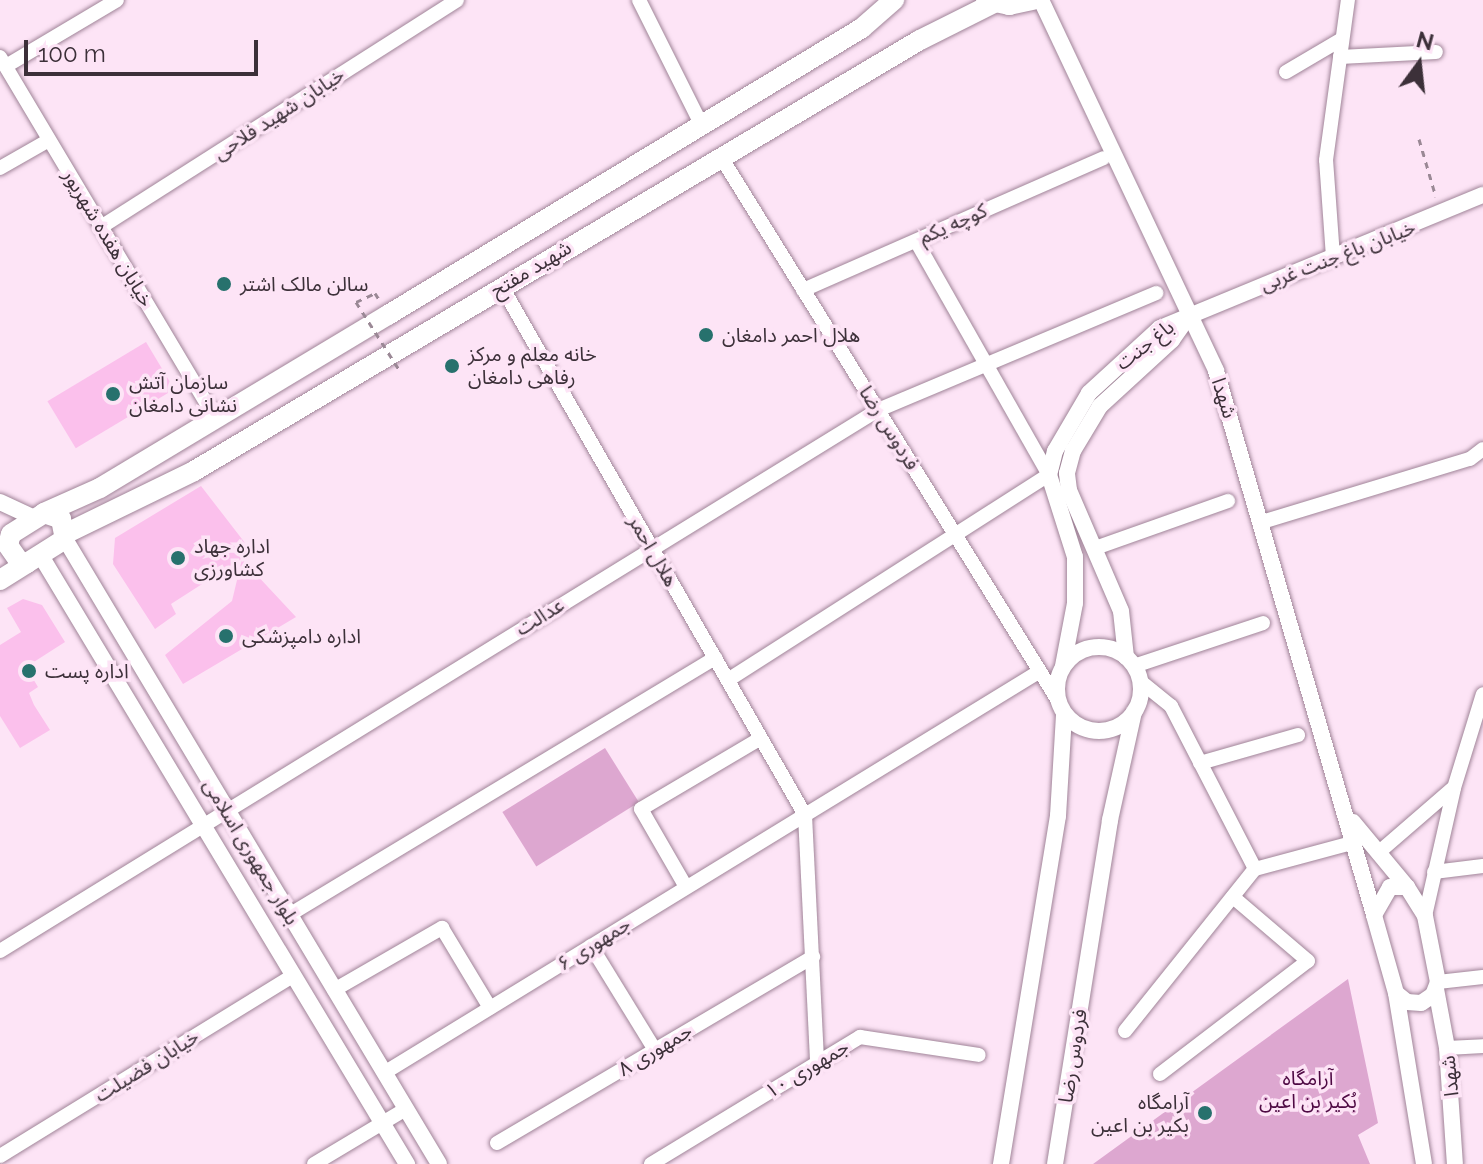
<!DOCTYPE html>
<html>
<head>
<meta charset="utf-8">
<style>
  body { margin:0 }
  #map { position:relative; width:1483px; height:1164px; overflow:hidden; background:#fde4f6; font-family:Raleway,"Noto Sans Arabic",sans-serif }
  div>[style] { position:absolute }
  .green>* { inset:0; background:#dda7d0; transform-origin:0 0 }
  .building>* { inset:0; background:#fbc0ec; transform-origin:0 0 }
  .path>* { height:3px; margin-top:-1.5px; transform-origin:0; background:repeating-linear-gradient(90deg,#9a8895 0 6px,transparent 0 12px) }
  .roads { filter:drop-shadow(0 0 2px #a08498) drop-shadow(0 0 2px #a08498) }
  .minor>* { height:14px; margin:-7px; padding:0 7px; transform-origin:7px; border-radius:7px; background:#fff }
  .tertiary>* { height:16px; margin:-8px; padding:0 8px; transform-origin:8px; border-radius:8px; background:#fff }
  .tertiary>.ring { margin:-8px; padding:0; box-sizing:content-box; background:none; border:16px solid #fff; border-radius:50% }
  .secondary>* { height:20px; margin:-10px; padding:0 10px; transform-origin:10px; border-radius:10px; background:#fff }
  .path-bridge>* { height:3px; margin-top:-1.5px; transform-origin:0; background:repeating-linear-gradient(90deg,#9a8895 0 6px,transparent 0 12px) }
  .dots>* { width:22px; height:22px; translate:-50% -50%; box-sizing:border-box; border:4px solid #fde4f6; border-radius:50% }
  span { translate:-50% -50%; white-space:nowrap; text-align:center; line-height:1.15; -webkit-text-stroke:7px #fde4f6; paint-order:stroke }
  .street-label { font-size:20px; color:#3c3039 }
  .poi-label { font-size:20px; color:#3c3039 }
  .left { translate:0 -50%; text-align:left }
  .right { translate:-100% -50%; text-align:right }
  .park-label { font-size:20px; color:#4e0943 }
  .north { position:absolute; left:1379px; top:24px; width:80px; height:80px; -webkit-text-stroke:6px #fde4f6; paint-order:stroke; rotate:15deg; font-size:22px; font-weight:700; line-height:32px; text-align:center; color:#3c3039 }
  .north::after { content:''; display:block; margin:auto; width:28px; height:36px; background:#3c3039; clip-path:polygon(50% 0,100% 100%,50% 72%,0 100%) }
  .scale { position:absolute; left:24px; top:40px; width:234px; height:36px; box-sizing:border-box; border:4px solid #3c3039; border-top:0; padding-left:10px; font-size:24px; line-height:28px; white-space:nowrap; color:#3c3039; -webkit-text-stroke:6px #fde4f6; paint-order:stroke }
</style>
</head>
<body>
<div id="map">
  <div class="green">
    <div style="left:605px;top:748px;width:64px;height:121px;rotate:58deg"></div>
    <div style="clip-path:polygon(1348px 979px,1378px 1123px,1358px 1135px,1370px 1164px,1093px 1164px)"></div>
  </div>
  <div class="building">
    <div style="left:146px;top:342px;width:55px;height:115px;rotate:59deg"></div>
    <div style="clip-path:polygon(201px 486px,252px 552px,171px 604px,176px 614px,155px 629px,113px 564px,115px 538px)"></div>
    <div style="clip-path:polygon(242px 559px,296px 617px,183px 684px,165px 655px,232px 601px)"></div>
    <div style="clip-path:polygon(23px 599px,42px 605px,65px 642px,26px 667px,38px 687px,29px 693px,34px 705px,50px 730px,20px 748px,0 716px,0 645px,21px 632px,7px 608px)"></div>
  </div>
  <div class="path">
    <div style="left:1419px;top:139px;width:60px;rotate:73.7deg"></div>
    <div style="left:356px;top:302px;width:21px;rotate:-25deg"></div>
    <div style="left:375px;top:293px;width:9px;rotate:58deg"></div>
  </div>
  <div class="roads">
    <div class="minor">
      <div style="left:639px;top:0;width:139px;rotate:63.4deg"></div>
      <div style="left:0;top:57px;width:420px;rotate:59.2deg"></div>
      <div style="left:1340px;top:57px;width:96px;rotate:-3deg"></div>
      <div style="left:6px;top:66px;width:129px;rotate:-30.7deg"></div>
      <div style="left:1286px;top:72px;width:65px;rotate:-30.5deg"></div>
      <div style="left:721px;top:157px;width:638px;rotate:58.2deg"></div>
      <div style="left:0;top:168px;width:56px;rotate:-29.7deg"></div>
      <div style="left:101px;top:227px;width:422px;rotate:-32.5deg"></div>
      <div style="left:1333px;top:257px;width:97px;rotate:-94.1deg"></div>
      <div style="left:1326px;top:160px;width:162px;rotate:-82.2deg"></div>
      <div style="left:502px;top:287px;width:609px;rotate:60.15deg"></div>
      <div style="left:805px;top:815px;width:248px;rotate:87.2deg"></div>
      <div style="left:803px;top:290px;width:328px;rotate:-23.7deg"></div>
      <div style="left:1262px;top:522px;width:217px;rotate:-16.9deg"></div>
      <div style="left:1470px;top:459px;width:16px;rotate:-38deg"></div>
      <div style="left:1098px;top:547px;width:138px;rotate:-19.5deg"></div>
      <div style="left:1134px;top:666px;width:136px;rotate:-18.4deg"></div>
      <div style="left:728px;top:680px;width:381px;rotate:-32.6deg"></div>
      <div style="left:1049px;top:475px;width:269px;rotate:-119.6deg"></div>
      <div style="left:1140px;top:681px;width:40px;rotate:39deg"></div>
      <div style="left:1171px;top:706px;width:183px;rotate:62.7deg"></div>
      <div style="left:1200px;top:763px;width:102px;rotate:-15.9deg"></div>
      <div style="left:1378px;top:853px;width:99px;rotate:-40.9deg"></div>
      <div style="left:1434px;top:872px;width:49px;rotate:-7deg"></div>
      <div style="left:686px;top:887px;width:90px;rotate:-120deg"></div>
      <div style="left:641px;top:809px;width:139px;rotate:-30.6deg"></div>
      <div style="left:289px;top:915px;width:498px;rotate:-31.1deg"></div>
      <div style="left:1425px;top:916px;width:131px;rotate:-77.2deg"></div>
      <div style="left:1454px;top:788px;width:98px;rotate:-72.9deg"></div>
      <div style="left:591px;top:946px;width:122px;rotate:58.4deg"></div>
      <div style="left:0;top:951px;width:1031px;rotate:-31.64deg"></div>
      <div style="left:878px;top:410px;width:302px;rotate:-22.8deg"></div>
      <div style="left:1438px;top:982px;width:45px;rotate:-6.3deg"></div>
      <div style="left:334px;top:990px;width:125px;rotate:-29.9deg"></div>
      <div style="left:442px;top:928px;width:93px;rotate:59deg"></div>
      <div style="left:1125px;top:1031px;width:208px;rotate:-51.3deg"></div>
      <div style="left:1255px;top:869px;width:104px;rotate:-15.1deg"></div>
      <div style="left:1447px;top:1048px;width:36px;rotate:-3deg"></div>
      <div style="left:384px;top:1073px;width:769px;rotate:-31.5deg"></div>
      <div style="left:1160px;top:1074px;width:186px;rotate:-37.4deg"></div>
      <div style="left:1308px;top:961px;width:99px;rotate:-139.5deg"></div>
      <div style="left:497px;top:1143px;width:367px;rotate:-30.5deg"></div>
      <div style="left:0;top:1156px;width:345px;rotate:-31.6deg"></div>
      <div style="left:314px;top:1164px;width:107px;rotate:-30.9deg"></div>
      <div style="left:651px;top:1164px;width:245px;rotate:-31.3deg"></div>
      <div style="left:860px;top:1037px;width:120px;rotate:8.6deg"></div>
    </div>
    <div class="tertiary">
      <div style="left:1041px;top:0;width:410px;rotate:64.7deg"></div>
      <div style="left:1216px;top:371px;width:566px;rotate:73.8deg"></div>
      <div style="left:0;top:502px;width:38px;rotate:25deg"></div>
      <div style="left:65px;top:539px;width:728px;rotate:59.1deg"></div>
      <div style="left:41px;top:556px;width:710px;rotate:58.95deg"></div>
      <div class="ring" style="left:1057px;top:647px;width:68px;height:68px"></div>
      <div style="left:1126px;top:657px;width:46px;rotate:-96.2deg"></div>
      <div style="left:1121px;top:611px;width:132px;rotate:-113.3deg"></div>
      <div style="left:1069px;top:490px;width:17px;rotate:-97deg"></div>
      <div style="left:1067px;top:473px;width:23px;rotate:-75deg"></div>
      <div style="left:1073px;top:451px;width:52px;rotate:-59deg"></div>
      <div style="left:1100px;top:406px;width:98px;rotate:-42.5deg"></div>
      <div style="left:1172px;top:340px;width:32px;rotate:-55deg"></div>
      <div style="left:1063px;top:666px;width:64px;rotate:-79.2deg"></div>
      <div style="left:1075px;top:603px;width:46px;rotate:-90deg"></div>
      <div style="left:1075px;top:557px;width:86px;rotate:-107.6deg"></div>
      <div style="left:1049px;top:475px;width:25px;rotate:-76deg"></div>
      <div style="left:1055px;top:451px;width:67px;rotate:-59.6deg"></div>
      <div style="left:1089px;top:393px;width:96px;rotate:-42.5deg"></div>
      <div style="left:1160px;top:328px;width:349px;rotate:-22.4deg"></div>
      <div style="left:1353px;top:822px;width:85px;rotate:50.3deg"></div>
      <div style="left:1390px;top:887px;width:17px"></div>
      <div style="left:1407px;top:887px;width:34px;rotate:58deg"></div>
      <div style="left:1425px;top:916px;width:67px;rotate:78.9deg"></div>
      <div style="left:1438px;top:982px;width:14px;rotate:111deg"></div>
      <div style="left:1433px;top:995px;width:14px;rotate:146deg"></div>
      <div style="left:1421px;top:1003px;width:14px;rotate:-176deg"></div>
      <div style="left:1407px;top:1002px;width:14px;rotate:-141deg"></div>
      <div style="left:1396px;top:993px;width:81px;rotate:-105.8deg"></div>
      <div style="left:1374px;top:915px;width:32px;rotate:-60deg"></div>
      <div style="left:1436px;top:989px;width:60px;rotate:79.4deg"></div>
      <div style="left:1447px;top:1048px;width:116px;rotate:86.1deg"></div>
      <div style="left:1396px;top:993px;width:173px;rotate:80.7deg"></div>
      <div style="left:1001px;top:1164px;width:353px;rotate:-80.7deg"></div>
      <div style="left:1058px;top:816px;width:102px;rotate:-86.6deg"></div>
      <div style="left:1055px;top:1164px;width:348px;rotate:-80.9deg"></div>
      <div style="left:1110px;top:820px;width:111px;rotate:-77.5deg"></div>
    </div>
    <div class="secondary">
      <div style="left:986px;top:0;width:24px;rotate:12deg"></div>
      <div style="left:1009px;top:5px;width:25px;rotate:-12deg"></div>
      <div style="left:44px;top:513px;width:61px;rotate:-24.1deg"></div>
      <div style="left:100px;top:488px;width:336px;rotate:-31deg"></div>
      <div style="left:388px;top:315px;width:554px;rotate:-31.19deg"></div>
      <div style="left:862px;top:28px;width:43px;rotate:-41.2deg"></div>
      <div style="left:44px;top:513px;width:18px;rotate:19deg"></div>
      <div style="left:61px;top:519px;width:20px;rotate:79deg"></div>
      <div style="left:65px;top:539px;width:45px;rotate:147.7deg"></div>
      <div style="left:27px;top:563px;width:8px;rotate:-166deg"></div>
      <div style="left:19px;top:561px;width:19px;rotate:-125deg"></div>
      <div style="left:8px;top:545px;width:11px;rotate:-75deg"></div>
      <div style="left:11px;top:534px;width:39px;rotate:-32deg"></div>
      <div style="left:67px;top:533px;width:141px;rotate:-26deg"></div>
      <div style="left:194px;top:471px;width:844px;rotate:-30.7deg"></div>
      <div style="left:920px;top:40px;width:83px;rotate:-26.6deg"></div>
      <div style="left:0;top:580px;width:32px;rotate:-32deg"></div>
    </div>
  </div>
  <div class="path-bridge">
    <div style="left:356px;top:302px;width:82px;rotate:57.5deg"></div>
  </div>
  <div class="dots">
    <div style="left:224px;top:284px;background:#27716d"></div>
    <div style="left:706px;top:335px;background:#27716d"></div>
    <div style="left:452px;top:366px;background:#27716d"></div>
    <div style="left:113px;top:394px;background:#27716d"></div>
    <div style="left:178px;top:558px;background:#27716d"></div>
    <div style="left:226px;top:636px;background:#27716d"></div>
    <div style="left:29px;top:671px;background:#27716d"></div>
    <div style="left:1205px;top:1113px;background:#27716d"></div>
  </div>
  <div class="street-label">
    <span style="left:279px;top:114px;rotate:-33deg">خیابان شهید فلاحی</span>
    <span style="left:953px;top:224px;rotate:-24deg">کوچه یکم</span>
    <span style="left:108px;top:238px;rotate:59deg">خیابان هفده شهریور</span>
    <span style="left:1338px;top:256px;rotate:-21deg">خیابان باغ جنت غربی</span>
    <span style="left:531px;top:269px;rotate:-31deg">شهید مفتح</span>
    <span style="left:1145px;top:345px;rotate:-38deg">باغ جنت</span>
    <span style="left:1224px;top:398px;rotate:72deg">شهدا</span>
    <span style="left:889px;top:428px;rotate:58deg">فردوس رضا</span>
    <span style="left:653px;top:551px;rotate:60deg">هلال احمر</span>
    <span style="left:540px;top:617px;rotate:-32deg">عدالت</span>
    <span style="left:251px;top:852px;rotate:59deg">بلوار جمهوری اسلامی</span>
    <span style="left:594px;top:944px;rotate:-32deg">جمهوری ۶</span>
    <span style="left:655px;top:1050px;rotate:-31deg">جمهوری ۸</span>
    <span style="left:1073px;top:1056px;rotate:-81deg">فردوس رضا</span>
    <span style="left:147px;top:1066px;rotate:-32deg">خیابان فضیلت</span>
    <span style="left:807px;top:1069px;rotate:-31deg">جمهوری ۱۰</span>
    <span style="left:1450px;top:1076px;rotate:-96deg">شهدا</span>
  </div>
  <div class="poi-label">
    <span class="left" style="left:240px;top:284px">سالن مالک اشتر</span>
    <span class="left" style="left:722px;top:335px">هلال احمر دامغان</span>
    <span class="left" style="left:468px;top:366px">خانه معلم و مرکز<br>رفاهی دامغان</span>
    <span class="left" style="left:129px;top:394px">سازمان آتش<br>نشانی دامغان</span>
    <span class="left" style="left:194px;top:558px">اداره جهاد<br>کشاورزی</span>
    <span class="left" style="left:242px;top:636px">اداره دامپزشکی</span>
    <span class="left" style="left:45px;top:671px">اداره پست</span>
    <span class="right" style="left:1189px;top:1114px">آرامگاه<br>بکیر بن اعین</span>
  </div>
  <div class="park-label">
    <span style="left:1308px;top:1090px">آرامگاه<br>بُکیر بن اعین</span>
  </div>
  <div class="north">N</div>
  <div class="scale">100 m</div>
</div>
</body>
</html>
